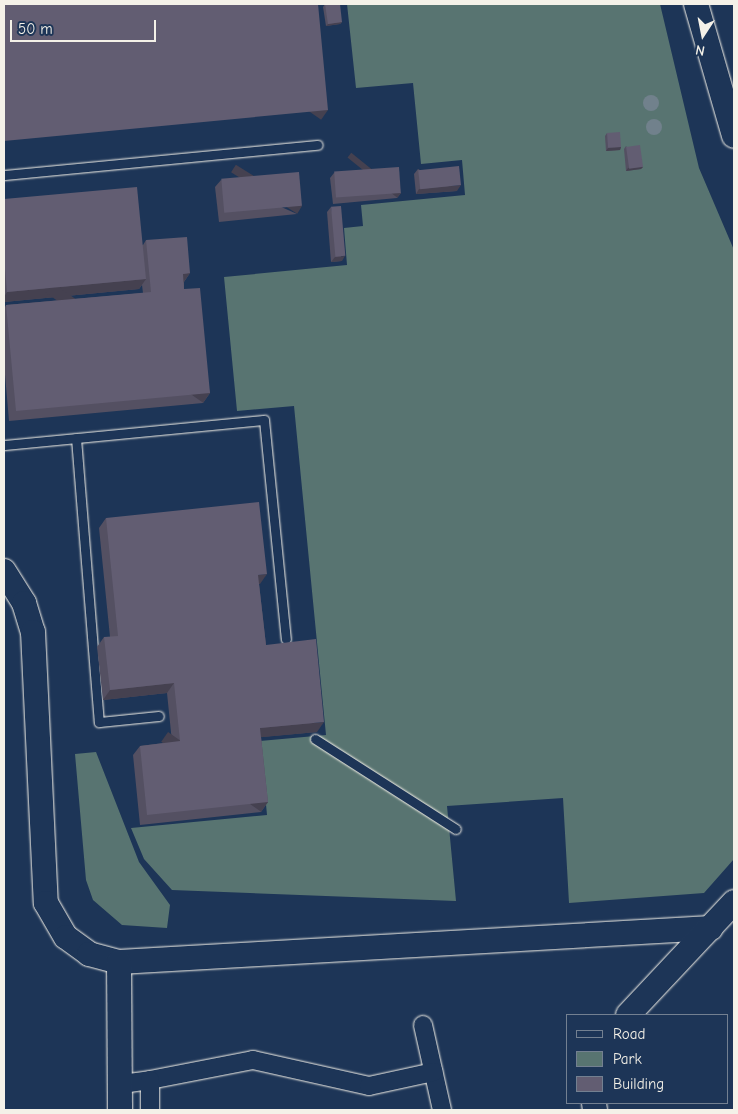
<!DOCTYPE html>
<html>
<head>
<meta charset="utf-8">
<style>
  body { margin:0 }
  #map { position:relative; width:738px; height:1114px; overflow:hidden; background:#1d3557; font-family:"Comic Neue",sans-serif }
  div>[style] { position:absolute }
  .green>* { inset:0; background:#587471 }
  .roads { filter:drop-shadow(0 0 1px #f4f1e8) drop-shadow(0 0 1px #f4f1e8) }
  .lane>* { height:9px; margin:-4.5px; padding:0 4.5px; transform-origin:4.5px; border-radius:4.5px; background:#1d3557 }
  .street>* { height:18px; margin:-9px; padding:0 9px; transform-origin:9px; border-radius:9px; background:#1d3557 }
  .secondary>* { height:24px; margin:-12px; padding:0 12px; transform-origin:12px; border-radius:12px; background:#1d3557 }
  .trees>* { width:16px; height:16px; margin:-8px; border-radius:50%; background:#71818c }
  .wall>* { inset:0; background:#545062 }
  .shaded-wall>* { inset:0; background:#454150; transform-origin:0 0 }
  .building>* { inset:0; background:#625d72; transform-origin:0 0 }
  span { translate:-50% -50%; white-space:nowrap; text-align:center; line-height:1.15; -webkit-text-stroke:4.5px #1d3557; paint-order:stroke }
  .frame { position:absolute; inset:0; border:5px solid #f4f1e8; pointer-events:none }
  .legend { position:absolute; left:566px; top:1014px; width:162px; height:90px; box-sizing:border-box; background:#1d3557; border:1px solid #738091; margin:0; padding:6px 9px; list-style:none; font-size:15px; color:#f4f1e8 }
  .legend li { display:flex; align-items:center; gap:10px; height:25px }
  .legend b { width:25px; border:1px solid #738091 }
  .north { position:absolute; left:678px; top:10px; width:50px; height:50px; -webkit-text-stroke:4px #1d3557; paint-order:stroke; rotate:191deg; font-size:14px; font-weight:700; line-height:20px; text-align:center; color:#f4f1e8 }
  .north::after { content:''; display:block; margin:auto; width:18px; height:22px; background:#f4f1e8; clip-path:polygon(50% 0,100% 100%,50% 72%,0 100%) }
  .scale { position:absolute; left:10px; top:20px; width:146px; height:22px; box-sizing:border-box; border:2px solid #f4f1e8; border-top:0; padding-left:6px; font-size:15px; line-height:18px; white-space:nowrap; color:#f4f1e8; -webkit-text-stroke:4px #1d3557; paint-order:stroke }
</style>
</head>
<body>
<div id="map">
  <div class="green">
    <div style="clip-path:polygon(347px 4px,660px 4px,699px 168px,734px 250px,734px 859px,704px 893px,569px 903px,563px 798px,447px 806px,456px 901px,172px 890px,144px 859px,131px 828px,267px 815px,260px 741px,326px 735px,294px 406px,237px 411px,224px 277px,347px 265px,344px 228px,363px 226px,361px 205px,465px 195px,462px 160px,421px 164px,413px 83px,356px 88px)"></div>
    <div style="clip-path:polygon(96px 752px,139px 862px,170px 905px,167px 928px,122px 925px,93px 900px,86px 880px,75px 754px)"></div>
  </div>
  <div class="roads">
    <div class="lane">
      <div style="left:4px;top:175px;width:315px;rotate:-5.5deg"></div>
      <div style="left:76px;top:438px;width:285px;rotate:85.4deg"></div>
      <div style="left:99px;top:722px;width:60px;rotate:-5.7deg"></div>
      <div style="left:4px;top:445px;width:261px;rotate:-5.5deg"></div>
      <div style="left:264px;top:420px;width:220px;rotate:84.3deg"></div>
      <div style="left:315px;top:739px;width:167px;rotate:32.6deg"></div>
    </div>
    <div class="street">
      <div style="left:423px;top:1025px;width:87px;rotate:77.4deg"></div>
      <div style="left:150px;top:1080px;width:105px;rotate:-11deg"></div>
      <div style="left:253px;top:1060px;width:119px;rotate:12.6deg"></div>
      <div style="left:369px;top:1086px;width:66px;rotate:-12.3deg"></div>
      <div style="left:122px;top:1084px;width:28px;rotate:-8deg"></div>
      <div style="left:150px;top:1080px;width:30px;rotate:90deg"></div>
    </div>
    <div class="secondary">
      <div style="left:696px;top:4px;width:137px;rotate:73.9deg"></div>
      <div style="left:4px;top:571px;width:38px;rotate:58deg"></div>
      <div style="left:24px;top:603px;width:30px;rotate:73deg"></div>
      <div style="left:33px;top:632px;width:271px;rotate:87.3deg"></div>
      <div style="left:46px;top:903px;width:39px;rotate:60deg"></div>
      <div style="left:66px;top:937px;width:29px;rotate:36deg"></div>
      <div style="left:89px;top:954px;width:31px;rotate:15deg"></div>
      <div style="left:119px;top:962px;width:593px;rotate:-3.29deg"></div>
      <div style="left:119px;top:962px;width:148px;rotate:89.6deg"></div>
      <div style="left:628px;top:1015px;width:155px;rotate:-46.8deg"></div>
      <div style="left:594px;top:1103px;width:7px;rotate:82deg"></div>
    </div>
  </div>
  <div class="trees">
    <div style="left:651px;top:103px"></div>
    <div style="left:654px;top:127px"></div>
  </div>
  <div class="wall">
    <div style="clip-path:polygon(325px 4px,342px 22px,340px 24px,326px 26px,323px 7px)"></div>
    <div style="clip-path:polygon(607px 133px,621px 147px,620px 150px,606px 151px,605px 136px)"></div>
    <div style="clip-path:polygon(626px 146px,643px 167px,641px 169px,626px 171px,624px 149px)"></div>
    <div style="clip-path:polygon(418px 169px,457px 191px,416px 194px,414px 174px)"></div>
    <div style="clip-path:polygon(334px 173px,401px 193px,397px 198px,333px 204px,330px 178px)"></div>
    <div style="clip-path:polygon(221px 180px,297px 214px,219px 222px,215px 187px)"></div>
    <div style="clip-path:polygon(4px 199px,143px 245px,146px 240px,190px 273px,184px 282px,184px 289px,210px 393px,203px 403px,9px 421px,4px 363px,4px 309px,6px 305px,143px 293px,142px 285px,139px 289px,4px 302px)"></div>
    <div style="clip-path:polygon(331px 207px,342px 261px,331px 262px,327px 212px)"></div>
    <div style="clip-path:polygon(106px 518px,260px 584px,259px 584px,266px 645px,317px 732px,261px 737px,268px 802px,261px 812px,140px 825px,133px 755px,140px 746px,172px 742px,167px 693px,103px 700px,97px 647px,104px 637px,110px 637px,99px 528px)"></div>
  </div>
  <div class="shaded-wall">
    <div style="clip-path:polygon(342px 22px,340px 24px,326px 26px,328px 24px)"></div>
    <div style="left:328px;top:110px;width:12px;height:325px;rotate:125deg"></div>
    <div style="clip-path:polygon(621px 147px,620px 150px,606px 151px,608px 148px)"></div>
    <div style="clip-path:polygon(643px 167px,641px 169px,626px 171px,628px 168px)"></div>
    <div style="clip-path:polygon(461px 185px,457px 191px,416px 194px,419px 189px)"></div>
    <div style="left:401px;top:193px;width:6px;height:64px;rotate:129deg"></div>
    <div style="left:302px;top:206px;width:9px;height:78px;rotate:122deg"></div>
    <div style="clip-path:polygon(345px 256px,342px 261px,331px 262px,335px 257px)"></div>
    <div style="clip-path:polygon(190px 273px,183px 283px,183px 274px)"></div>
    <div style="clip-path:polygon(146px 279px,139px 289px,4px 302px,4px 297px,7px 292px)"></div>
    <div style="left:210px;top:393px;width:12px;height:195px;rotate:125deg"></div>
    <div style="clip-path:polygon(267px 574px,260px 584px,251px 585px,258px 575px)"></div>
    <div style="clip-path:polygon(174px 683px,167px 693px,103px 700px,110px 690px)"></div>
    <div style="clip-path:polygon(324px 722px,317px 732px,253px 738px,260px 728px)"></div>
    <div style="left:268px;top:802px;width:12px;height:122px;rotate:125deg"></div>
  </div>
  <div class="building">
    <div style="clip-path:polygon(4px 4px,318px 4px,328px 110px,4px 141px)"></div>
    <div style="clip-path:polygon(325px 4px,340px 4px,342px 22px,328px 24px)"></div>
    <div style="left:620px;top:132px;width:15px;height:13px;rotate:86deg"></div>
    <div style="left:640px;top:145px;width:22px;height:14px;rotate:82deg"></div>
    <div style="left:459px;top:166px;width:19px;height:41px;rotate:84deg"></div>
    <div style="left:399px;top:167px;width:26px;height:65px;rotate:86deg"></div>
    <div style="left:299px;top:172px;width:34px;height:78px;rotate:85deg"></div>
    <div style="clip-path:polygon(137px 187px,146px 279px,7px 292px,4px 257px,4px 199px)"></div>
    <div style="left:341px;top:206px;width:50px;height:10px;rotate:85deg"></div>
    <div style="clip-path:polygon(187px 237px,190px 273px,183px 274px,184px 289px,200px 288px,210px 393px,16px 411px,6px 305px,151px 292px,146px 240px)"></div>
    <div style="clip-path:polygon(259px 502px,267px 574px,258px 575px,266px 645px,316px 639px,324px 722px,260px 728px,268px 802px,147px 815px,140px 746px,180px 741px,174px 683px,110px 690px,104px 637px,118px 636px,106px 518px)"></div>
  </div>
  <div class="frame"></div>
  <ul class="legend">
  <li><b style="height:6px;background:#1d3557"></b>Road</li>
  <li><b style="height:14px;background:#587471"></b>Park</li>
  <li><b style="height:14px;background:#625d72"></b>Building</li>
  </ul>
  <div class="north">N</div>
  <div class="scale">50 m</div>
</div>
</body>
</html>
